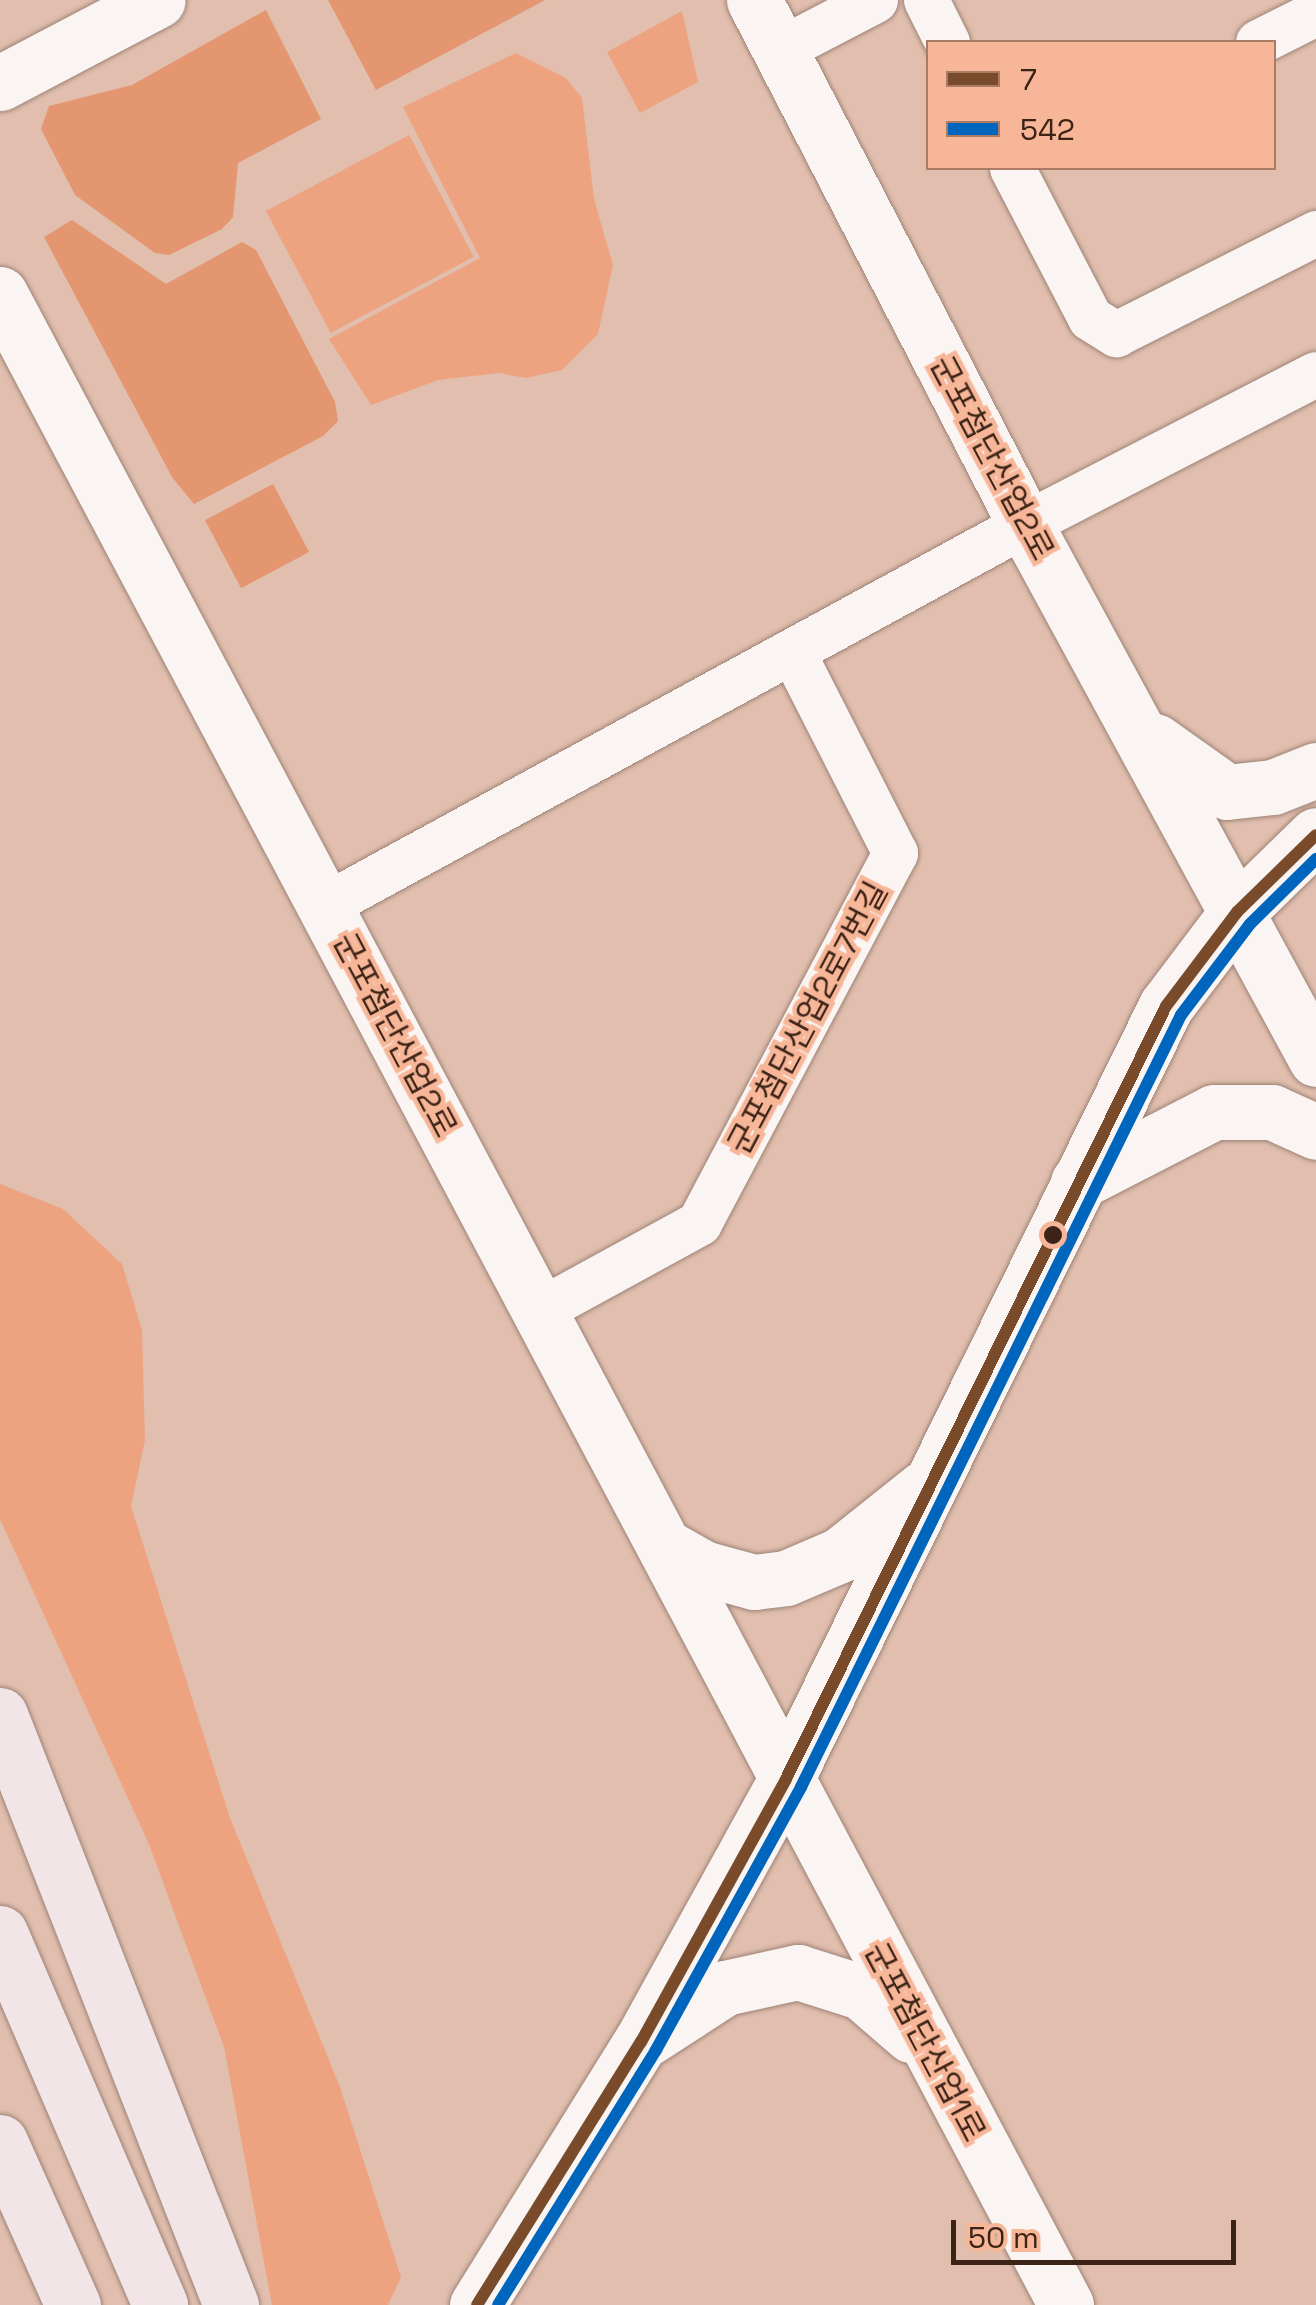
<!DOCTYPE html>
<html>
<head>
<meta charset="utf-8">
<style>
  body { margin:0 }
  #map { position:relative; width:1316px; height:2305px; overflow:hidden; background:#e1beae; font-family:"Space Grotesk","Noto Sans KR",sans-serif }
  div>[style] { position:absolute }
  .green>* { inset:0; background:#eea380; transform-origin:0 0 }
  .forest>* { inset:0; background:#e39670; transform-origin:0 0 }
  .roads { filter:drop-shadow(0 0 2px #9d8376) drop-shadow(0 0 2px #9d8376) }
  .street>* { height:45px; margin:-22.5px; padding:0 22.5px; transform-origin:22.5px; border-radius:22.5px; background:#faf5f3 }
  .secondary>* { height:55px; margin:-27.5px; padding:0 27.5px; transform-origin:27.5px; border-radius:27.5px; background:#faf5f3 }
  .highway>* { height:55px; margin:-27.5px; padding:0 27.5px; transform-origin:27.5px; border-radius:27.5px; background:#f2e5e7 }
  .bus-1>* { height:12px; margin:-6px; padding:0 6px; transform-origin:6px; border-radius:6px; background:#7a4b2a }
  .bus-2>* { height:12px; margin:-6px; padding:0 6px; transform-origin:6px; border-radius:6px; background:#0065bd }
  .dots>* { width:28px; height:28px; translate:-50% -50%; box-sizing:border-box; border:5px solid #f7b698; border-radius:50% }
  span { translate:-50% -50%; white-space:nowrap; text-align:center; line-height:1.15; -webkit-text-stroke:9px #f7b698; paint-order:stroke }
  .street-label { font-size:32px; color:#3c2317 }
  .legend { position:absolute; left:926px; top:40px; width:350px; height:130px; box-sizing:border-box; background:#f7b698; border:2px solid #ac7b64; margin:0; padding:12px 18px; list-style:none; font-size:30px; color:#3c2317 }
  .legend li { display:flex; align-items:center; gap:20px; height:50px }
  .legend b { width:50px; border:2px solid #ac7b64 }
  .scale { position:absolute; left:951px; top:2220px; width:285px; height:45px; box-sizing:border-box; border:5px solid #3c2317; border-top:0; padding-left:12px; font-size:30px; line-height:35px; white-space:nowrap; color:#3c2317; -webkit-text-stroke:8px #f7b698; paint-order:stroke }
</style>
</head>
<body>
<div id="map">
  <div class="green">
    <div style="clip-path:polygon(682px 11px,698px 82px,640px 113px,607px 52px)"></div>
    <div style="clip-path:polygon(516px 53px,566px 78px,582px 98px,594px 199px,613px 265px,598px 334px,562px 370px,526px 378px,499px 373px,438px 380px,371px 405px,329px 339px,480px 258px,403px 107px)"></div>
    <div style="left:409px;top:135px;width:138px;height:162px;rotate:62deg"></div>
    <div style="clip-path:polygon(0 1184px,63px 1209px,122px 1264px,142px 1330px,145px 1440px,131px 1506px,230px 1818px,340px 2087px,401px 2277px,388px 2305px,272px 2305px,224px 2047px,148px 1842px,0 1519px)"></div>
  </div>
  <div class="forest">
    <div style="clip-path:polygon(328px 0,545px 0,376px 90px)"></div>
    <div style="clip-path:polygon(266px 10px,321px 119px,238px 163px,233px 217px,222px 229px,169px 255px,155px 253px,75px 195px,41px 129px,49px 106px,132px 85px)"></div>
    <div style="clip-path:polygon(72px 220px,166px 284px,242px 242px,256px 250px,335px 402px,338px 421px,323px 436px,194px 504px,172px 477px,44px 237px)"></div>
    <div style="left:273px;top:484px;width:77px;height:77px;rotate:62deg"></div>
  </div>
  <div class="roads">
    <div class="street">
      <div style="left:926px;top:0;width:47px;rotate:63.4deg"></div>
      <div style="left:1258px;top:42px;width:65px;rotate:-26.6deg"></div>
      <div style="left:781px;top:49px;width:106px;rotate:-27.5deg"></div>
      <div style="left:1012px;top:168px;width:169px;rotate:62.5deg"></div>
      <div style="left:1090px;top:318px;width:31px;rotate:32deg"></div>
      <div style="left:1116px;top:334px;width:224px;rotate:-26.8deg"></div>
      <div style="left:325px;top:905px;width:797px;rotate:-28.56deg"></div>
      <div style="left:1025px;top:524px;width:327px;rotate:-27.3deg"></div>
      <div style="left:542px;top:1309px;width:179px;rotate:-28.7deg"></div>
      <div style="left:699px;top:1223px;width:419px;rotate:-62.1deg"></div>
      <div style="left:895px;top:853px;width:225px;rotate:-117deg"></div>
    </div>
    <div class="secondary">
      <div style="left:754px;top:0;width:590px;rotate:62.65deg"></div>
      <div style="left:1025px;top:524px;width:609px;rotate:61.46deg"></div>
      <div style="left:0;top:83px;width:178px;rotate:-27.7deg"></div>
      <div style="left:0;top:294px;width:2276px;rotate:62.07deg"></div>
      <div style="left:1155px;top:741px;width:88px;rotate:35.3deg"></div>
      <div style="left:1227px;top:792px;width:46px;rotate:-6.2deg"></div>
      <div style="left:1273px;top:787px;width:46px;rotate:-21.6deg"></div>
      <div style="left:1078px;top:1182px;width:153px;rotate:-27.2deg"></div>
      <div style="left:1214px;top:1112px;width:58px"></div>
      <div style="left:1272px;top:1112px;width:48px;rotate:24.4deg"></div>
      <div style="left:666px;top:1547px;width:43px;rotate:29.6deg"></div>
      <div style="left:703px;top:1568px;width:53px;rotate:15.4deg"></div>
      <div style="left:754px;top:1582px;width:32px;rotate:-7deg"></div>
      <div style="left:786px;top:1578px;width:59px;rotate:-23.1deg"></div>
      <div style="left:840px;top:1555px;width:107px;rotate:-38.6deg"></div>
      <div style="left:648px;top:2038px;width:92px;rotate:-33deg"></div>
      <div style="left:725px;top:1988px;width:75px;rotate:-12.4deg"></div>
      <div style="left:798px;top:1972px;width:66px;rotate:17.6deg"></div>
      <div style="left:861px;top:1992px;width:66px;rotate:40.7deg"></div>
      <div style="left:477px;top:2305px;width:310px;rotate:-58.1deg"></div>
      <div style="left:641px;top:2042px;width:300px;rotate:-61.1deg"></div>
      <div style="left:786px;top:1779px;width:861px;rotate:-63.82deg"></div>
      <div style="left:1166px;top:1006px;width:118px;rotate:-52.9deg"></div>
      <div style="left:1237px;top:912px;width:110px;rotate:-44.3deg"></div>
    </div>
    <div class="highway">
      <div style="left:0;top:1715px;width:634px;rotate:68.62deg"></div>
      <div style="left:0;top:1933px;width:405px;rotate:66.7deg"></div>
      <div style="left:0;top:2142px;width:179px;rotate:65.9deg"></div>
    </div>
  </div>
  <div class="bus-1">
    <div style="left:477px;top:2305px;width:310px;rotate:-58.1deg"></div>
    <div style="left:641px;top:2042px;width:300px;rotate:-61.1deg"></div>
    <div style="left:786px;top:1779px;width:861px;rotate:-63.82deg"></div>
    <div style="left:1166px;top:1006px;width:118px;rotate:-52.9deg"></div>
    <div style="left:1237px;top:912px;width:110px;rotate:-44.3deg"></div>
  </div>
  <div class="bus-2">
    <div style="left:498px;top:2305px;width:300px;rotate:-58.2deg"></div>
    <div style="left:656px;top:2050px;width:300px;rotate:-61.1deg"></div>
    <div style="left:801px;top:1787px;width:860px;rotate:-63.79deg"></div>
    <div style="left:1181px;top:1015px;width:114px;rotate:-52.8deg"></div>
    <div style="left:1250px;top:924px;width:93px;rotate:-44.6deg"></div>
  </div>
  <div class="dots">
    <div style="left:1053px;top:1235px;background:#3c2317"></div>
  </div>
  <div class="street-label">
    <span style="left:992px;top:458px;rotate:62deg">군포첨단산업2로</span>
    <span style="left:808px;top:1018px;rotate:-62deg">군포첨단산업2로7번길</span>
    <span style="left:395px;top:1035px;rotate:62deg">군포첨단산업2로</span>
    <span style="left:925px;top:2042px;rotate:62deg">군포첨단산업1로</span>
  </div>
  <ul class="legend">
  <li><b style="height:12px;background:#7a4b2a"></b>7</li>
  <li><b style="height:12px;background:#0065bd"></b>542</li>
  </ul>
  <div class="scale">50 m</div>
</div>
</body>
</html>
